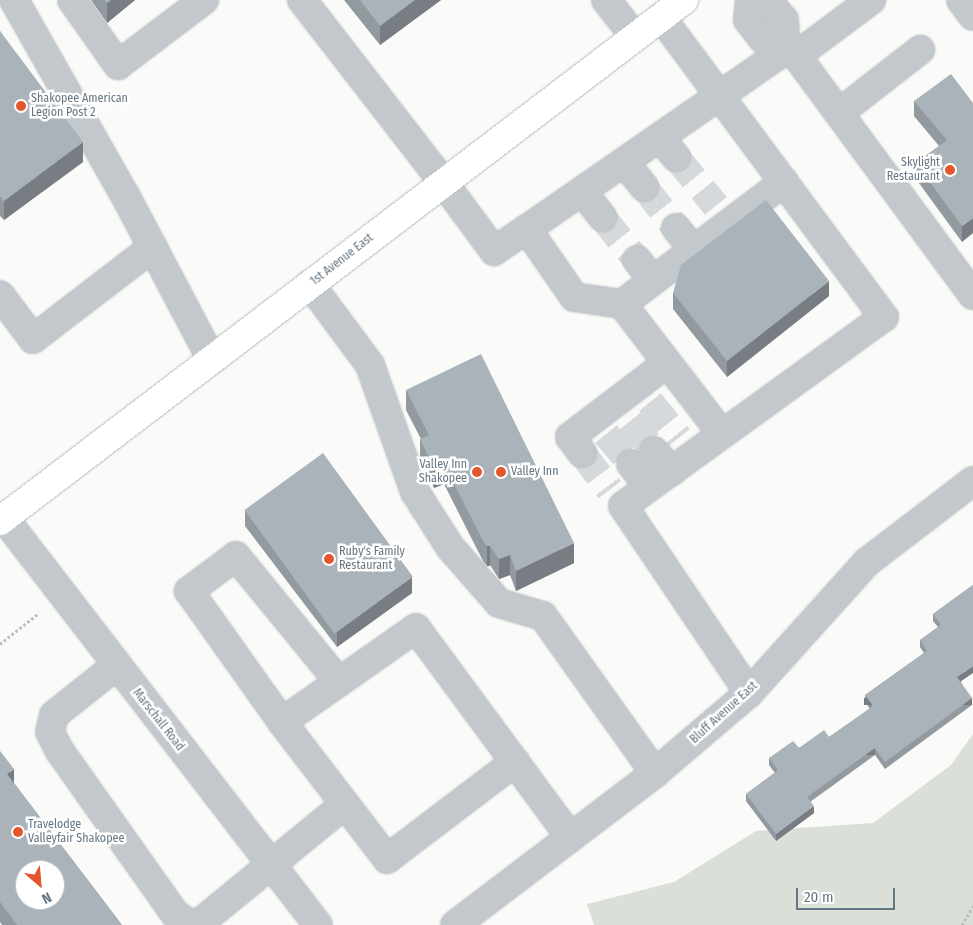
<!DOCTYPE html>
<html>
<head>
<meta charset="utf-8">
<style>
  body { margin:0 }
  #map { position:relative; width:973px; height:925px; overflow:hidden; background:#fafaf8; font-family:"Fira Sans Condensed",sans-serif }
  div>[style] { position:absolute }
  .green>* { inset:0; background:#dadfd7 }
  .minor-tunnel>* { height:28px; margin-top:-14px; transform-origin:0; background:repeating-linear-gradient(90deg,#d5d9db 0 28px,transparent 0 42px) }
  .path>* { height:3px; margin-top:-1.5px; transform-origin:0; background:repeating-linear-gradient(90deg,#bbbfc2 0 2.5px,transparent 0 5px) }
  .roads { filter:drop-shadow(0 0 1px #b5babe) drop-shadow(0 0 1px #b5babe) }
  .minor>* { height:28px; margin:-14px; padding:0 14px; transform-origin:14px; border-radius:14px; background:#c3c8cc }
  .major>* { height:28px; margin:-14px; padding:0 14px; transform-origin:14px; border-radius:14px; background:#fff }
  .wall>* { inset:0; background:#929a9f }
  .shaded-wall>* { inset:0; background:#777d82; transform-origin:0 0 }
  .building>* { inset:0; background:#aab3b9; transform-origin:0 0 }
  .dots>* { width:14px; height:14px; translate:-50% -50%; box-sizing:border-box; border:2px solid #fff; border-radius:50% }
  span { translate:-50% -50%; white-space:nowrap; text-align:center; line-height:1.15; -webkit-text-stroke:5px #fff; paint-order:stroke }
  .poi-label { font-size:12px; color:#657683 }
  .left { translate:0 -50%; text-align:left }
  .right { translate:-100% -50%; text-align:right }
  .street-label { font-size:12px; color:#657683 }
  .north { position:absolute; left:15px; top:860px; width:50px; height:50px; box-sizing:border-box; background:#fff; border:1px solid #c1c8cd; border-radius:50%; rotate:153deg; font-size:14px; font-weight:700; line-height:20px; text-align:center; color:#657683 }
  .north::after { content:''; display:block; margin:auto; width:18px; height:22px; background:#e4572e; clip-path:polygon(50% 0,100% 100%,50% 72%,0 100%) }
  .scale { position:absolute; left:796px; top:888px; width:99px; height:22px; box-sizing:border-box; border:2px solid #657683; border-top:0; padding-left:6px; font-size:15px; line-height:18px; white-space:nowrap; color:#657683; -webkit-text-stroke:4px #fff; paint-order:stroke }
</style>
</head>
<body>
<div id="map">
  <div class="green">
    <div style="clip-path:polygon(973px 734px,973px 925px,594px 925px,587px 904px,674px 882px,756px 831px,873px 823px,951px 765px)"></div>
  </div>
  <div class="minor-tunnel">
    <div style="left:676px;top:157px;width:63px;rotate:50.8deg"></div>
    <div style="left:644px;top:187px;width:52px;rotate:52deg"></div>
    <div style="left:602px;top:217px;width:55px;rotate:50.9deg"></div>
    <div style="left:650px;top:402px;width:46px;rotate:51.1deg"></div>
    <div style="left:630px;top:421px;width:38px;rotate:51deg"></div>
    <div style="left:606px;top:434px;width:39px;rotate:50deg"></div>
    <div style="left:582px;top:453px;width:46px;rotate:52.9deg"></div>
  </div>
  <div class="path">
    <div style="left:0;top:644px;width:50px;rotate:-38.5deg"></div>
    <div style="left:962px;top:925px;width:22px;rotate:-60deg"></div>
  </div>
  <div class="roads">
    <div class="minor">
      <div style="left:14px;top:0;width:227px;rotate:60.4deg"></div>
      <div style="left:126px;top:197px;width:184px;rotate:62.2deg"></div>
      <div style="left:72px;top:0;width:80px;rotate:54.7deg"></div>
      <div style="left:118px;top:65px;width:108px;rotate:-37.1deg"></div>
      <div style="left:302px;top:0;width:230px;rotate:52.2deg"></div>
      <div style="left:443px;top:182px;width:86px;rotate:53.5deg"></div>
      <div style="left:494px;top:251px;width:40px;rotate:-34deg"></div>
      <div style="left:527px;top:229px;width:83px;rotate:55.3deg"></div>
      <div style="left:574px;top:297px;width:49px;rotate:8.3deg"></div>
      <div style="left:622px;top:304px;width:164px;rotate:52.4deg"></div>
      <div style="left:606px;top:0;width:47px;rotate:51.9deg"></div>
      <div style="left:750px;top:0;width:20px;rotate:96deg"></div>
      <div style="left:748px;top:20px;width:24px;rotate:52deg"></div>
      <div style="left:763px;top:39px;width:22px"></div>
      <div style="left:755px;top:0;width:15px;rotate:11deg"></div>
      <div style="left:770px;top:3px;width:22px;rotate:51deg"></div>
      <div style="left:784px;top:20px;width:19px;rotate:87deg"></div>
      <div style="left:785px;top:39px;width:9px;rotate:58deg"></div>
      <div style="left:790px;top:47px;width:308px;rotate:53.6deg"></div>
      <div style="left:961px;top:0;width:20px;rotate:53deg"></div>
      <div style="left:661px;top:17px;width:374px;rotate:53.4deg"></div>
      <div style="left:884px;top:317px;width:322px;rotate:144.1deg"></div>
      <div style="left:623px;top:506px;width:225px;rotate:56deg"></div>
      <div style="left:796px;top:56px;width:94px;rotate:-36.7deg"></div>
      <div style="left:839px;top:113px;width:103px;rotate:-37.9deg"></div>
      <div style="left:660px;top:138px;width:25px;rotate:50deg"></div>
      <div style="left:624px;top:162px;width:32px;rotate:51deg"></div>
      <div style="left:582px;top:191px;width:33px;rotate:52deg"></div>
      <div style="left:676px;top:228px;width:28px;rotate:51deg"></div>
      <div style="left:527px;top:229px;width:320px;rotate:-34.7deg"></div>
      <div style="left:637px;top:260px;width:26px;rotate:51deg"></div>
      <div style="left:310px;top:284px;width:101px;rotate:53.5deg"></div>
      <div style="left:370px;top:365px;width:135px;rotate:70.5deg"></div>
      <div style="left:415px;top:492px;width:65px;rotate:57.5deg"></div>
      <div style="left:450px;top:547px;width:74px;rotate:48.8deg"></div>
      <div style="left:499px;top:603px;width:46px;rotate:16.5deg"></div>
      <div style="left:543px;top:616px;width:193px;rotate:54.5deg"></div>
      <div style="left:0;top:295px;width:55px;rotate:53.1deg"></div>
      <div style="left:33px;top:339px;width:151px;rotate:-37.5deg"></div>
      <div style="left:622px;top:304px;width:203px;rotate:-37deg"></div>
      <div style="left:654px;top:451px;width:27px;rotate:48deg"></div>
      <div style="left:582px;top:453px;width:20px;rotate:-127deg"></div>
      <div style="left:570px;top:437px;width:122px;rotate:-37.3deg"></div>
      <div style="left:631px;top:464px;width:29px;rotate:52deg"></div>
      <div style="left:4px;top:518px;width:514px;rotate:52.35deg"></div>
      <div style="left:117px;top:665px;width:80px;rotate:141.6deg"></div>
      <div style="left:54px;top:715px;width:17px;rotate:103deg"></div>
      <div style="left:50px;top:732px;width:20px;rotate:63deg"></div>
      <div style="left:59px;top:750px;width:201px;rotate:54.7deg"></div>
      <div style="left:175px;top:914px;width:18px;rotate:34deg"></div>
      <div style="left:190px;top:924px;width:11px;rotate:-10deg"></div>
      <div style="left:201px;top:922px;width:186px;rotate:-39.3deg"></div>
      <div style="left:339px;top:682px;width:163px;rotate:-129.3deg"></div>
      <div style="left:236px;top:556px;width:59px;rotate:143.3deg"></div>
      <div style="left:189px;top:591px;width:161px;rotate:54.6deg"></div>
      <div style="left:282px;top:722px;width:70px;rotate:-35.1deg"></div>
      <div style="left:339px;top:682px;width:94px;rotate:-35deg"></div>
      <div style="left:416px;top:628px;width:260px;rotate:53.6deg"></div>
      <div style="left:282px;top:722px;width:173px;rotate:52.5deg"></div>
      <div style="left:387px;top:859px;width:161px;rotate:-37.2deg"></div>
      <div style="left:455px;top:925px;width:251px;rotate:-37.2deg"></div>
      <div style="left:655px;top:773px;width:123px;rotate:-40.4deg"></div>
      <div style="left:749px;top:693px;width:176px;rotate:-48deg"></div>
      <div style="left:867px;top:562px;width:133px;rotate:-37.4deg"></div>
    </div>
    <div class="major">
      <div style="left:0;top:521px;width:860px;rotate:-37.3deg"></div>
    </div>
  </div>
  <div class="wall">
    <div style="clip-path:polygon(91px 0,135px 0,107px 23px)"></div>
    <div style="clip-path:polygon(344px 0,441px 0,380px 45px)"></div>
    <div style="clip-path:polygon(0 31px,83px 162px,4px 220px,0 216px)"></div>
    <div style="clip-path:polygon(914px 101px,973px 103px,962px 242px,916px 179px,916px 163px,939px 146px,914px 116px)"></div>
    <div style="clip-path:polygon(673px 293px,829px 296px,727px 377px,673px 309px)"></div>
    <div style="clip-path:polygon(406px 390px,574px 563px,516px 591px,510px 575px,499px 579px,490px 565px,487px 566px,483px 561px,444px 484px,434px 488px,420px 459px,420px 439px,421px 439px,406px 410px)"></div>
    <div style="clip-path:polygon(245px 510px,412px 593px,337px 647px,245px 526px)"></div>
    <div style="clip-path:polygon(973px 585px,961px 682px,972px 705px,885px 769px,875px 755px,810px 802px,814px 813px,776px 841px,746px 801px,746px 794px,775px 773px,769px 765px,769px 758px,829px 737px,870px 709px,865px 702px,865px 695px,924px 653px,920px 647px,920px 640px,938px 627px,933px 621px,933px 614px)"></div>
    <div style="clip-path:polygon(0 751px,14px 783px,122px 925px,2px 925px,0 922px)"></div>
  </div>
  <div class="shaded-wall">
    <div style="clip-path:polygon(111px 0,135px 0,107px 23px,107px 3px)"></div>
    <div style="clip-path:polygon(415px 0,441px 0,380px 45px,380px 26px)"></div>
    <div style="clip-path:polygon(83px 142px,83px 162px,4px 220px,4px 201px)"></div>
    <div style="clip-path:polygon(973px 218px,973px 233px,962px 242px,962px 226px)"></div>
    <div style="clip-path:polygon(829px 281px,829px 296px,727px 377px,727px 361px)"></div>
    <div style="clip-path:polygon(444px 464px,444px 484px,434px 488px,434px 469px)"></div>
    <div style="clip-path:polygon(574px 543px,574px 563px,516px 591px,516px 571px)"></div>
    <div style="left:487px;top:546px;width:3px;height:20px"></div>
    <div style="clip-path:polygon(510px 555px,510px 575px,499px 579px,499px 559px)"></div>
    <div style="clip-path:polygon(412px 577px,412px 593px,337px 647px,337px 631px)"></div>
    <div style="clip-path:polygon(973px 666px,973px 673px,957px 684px,957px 677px)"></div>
    <div style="left:972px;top:698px;width:7px;height:108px;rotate:90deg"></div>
    <div style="left:875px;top:748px;width:7px;height:84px;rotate:90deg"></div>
    <div style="clip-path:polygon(14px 769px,14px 789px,7px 774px)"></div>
    <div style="clip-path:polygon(814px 806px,814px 813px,776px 841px,776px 834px)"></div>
  </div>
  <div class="building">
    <div style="clip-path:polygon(105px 0,111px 0,107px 3px)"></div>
    <div style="clip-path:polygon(360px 0,415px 0,380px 26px)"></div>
    <div style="clip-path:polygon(0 31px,83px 142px,4px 201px,0 196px)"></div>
    <div style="clip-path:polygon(951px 74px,973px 103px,973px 218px,962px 226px,916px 163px,947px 140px,914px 101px)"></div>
    <div style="clip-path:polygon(766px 200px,829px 281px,727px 361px,673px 293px,681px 265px)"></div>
    <div style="clip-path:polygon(481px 354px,574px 543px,516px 571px,510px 555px,499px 559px,490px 546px,487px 546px,483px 541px,444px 464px,434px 469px,420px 439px,429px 435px,406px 390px)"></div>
    <div style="left:323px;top:453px;width:153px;height:97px;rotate:54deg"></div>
    <div style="clip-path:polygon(973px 585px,973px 666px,957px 677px,972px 698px,885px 762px,875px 748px,807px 797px,814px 806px,776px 834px,746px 794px,778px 770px,769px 758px,793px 741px,799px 748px,824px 730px,829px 737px,873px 706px,865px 695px,927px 651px,920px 640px,941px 625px,933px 614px)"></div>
    <div style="clip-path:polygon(evenodd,0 751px,14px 769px,7px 774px,122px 925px,17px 925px,0 902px,0 751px,25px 870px,55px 870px,55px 900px,25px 900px,25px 870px)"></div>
  </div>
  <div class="dots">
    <div style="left:21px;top:106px;background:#e4572e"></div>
    <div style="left:950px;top:170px;background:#e4572e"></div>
    <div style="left:477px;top:472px;background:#e4572e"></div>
    <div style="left:501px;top:472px;background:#e4572e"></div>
    <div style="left:329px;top:559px;background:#e4572e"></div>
    <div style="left:18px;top:832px;background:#e4572e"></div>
  </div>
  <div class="poi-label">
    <span class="left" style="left:31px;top:106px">Shakopee American<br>Legion Post 2</span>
    <span class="right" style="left:940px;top:170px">Skylight<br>Restaurant</span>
    <span class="right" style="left:467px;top:472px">Valley Inn<br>Shakopee</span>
    <span class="left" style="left:511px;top:472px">Valley Inn</span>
    <span class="left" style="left:339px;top:559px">Ruby's Family<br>Restaurant</span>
    <span class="left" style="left:28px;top:832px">Travelodge<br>Valleyfair Shakopee</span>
  </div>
  <div class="street-label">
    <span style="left:342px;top:260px;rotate:-38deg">1st Avenue East</span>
    <span style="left:724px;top:713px;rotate:-42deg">Bluff Avenue East</span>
    <span style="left:158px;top:720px;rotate:52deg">Marschall Road</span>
  </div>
  <div class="north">N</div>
  <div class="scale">20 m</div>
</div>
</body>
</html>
